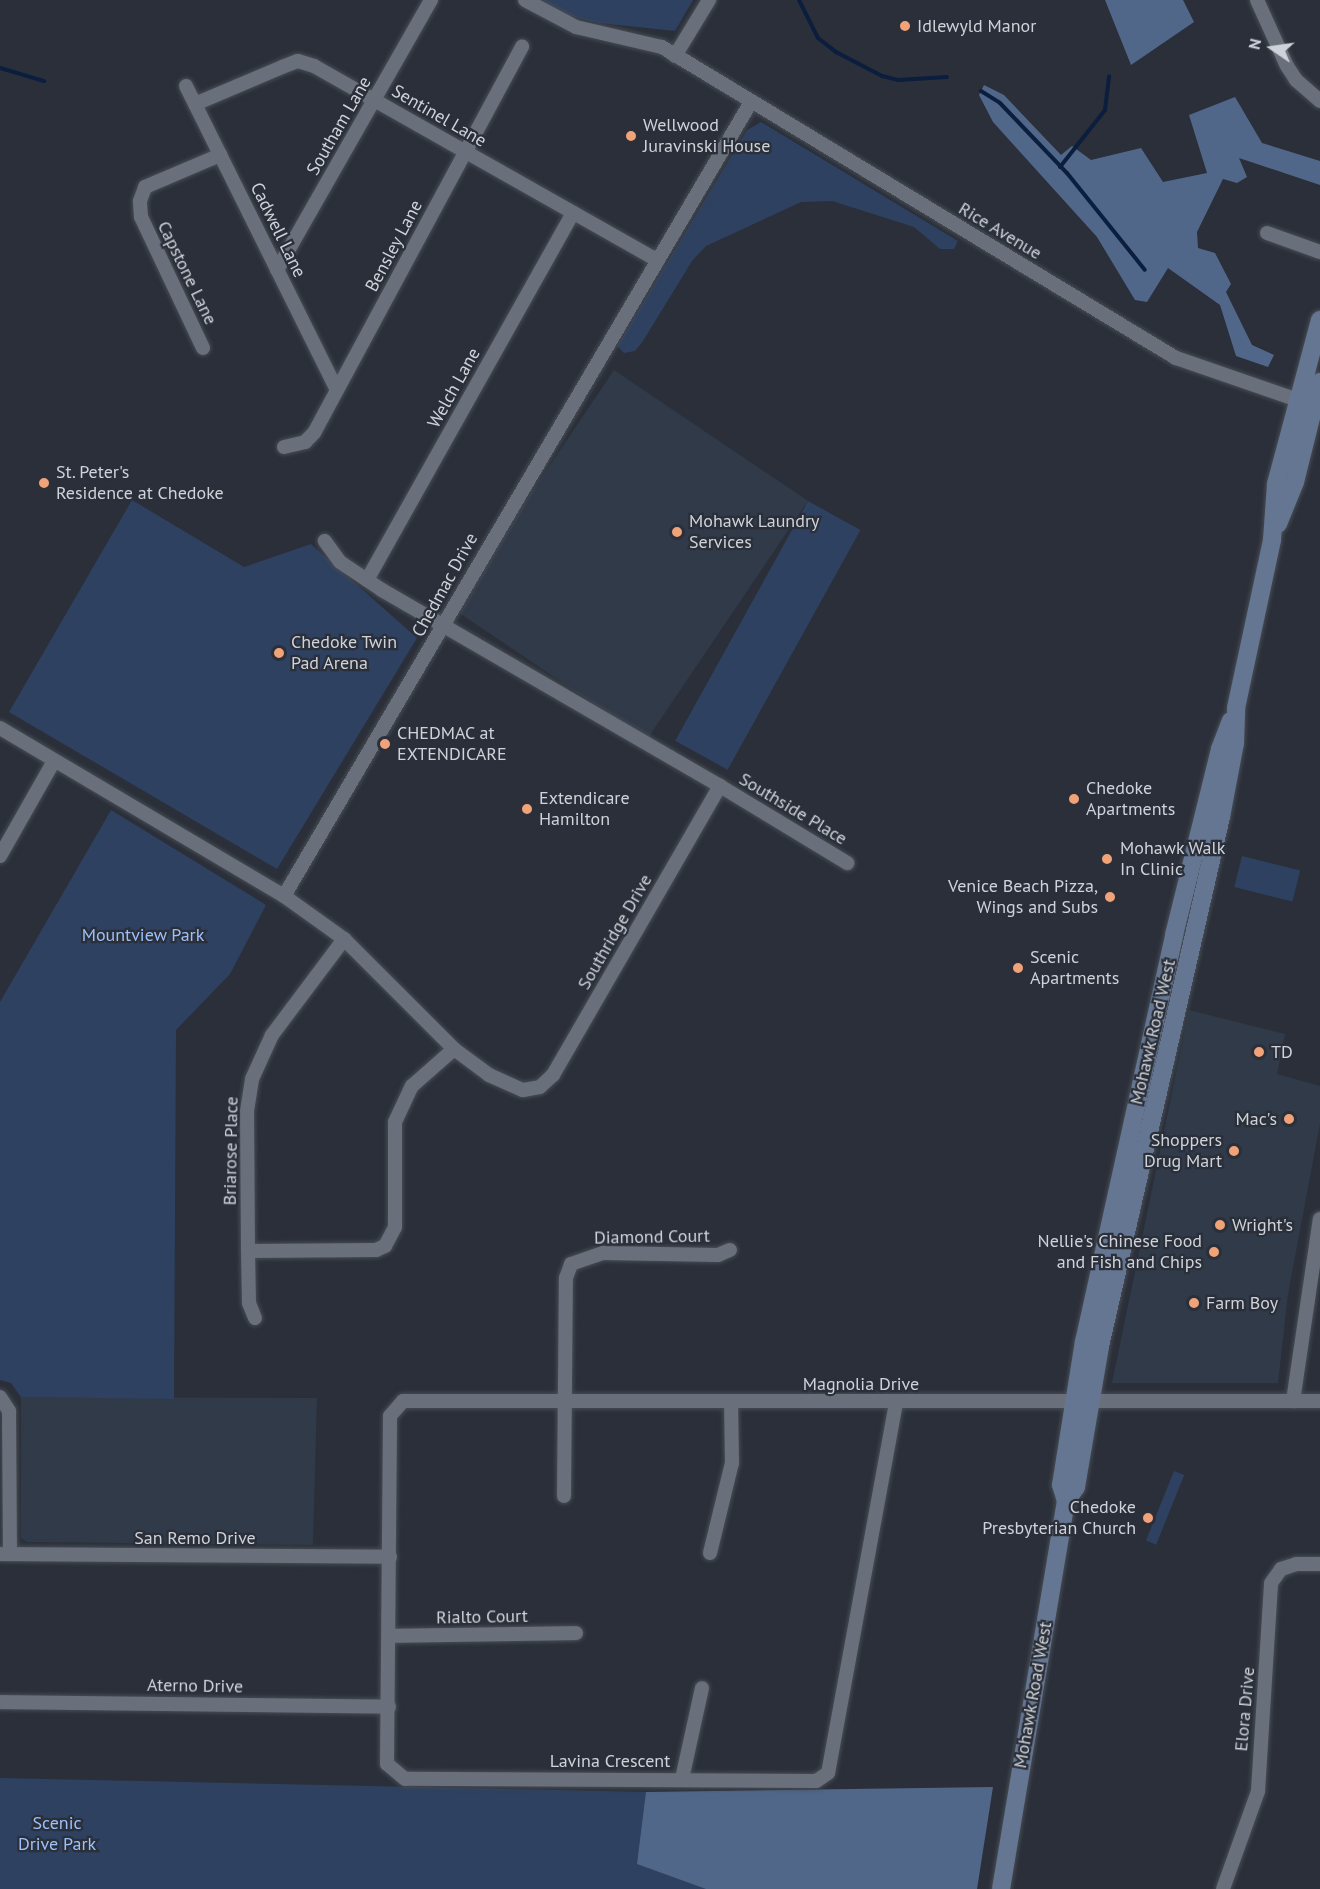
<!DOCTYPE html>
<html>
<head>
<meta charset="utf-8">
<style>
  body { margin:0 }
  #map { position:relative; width:1320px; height:1889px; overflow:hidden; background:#2a2f39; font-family:"PT Sans",sans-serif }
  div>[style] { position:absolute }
  .built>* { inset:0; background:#303a48; transform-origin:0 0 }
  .green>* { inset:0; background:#2e4160; transform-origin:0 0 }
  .forest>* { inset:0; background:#50678a }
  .stream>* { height:4px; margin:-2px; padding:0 2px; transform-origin:2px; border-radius:2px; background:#0b1e3d }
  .roads { filter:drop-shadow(0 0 2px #474c54) drop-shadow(0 0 2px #474c54) }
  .street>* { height:14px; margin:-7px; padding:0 7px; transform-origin:7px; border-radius:7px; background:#6a707b }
  .secondary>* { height:18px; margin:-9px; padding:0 9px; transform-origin:9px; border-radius:9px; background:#657693 }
  .dots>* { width:16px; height:16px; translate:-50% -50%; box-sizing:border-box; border:3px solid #2a2f39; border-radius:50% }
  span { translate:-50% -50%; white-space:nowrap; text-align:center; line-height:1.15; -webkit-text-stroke:4.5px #2a2f39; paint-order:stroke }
  .poi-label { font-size:18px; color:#cfd3d9 }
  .left { translate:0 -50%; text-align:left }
  .right { translate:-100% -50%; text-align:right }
  .street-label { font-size:18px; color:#cfd3d9 }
  .park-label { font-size:18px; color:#9bc0fb }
  .north { position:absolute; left:1242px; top:18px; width:60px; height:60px; -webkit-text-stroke:4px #2a2f39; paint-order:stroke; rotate:283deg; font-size:16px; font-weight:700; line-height:24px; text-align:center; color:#cfd3d9 }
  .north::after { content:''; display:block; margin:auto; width:21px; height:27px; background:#cfd3d9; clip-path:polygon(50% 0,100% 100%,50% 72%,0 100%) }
</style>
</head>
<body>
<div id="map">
  <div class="built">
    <div style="left:614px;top:370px;width:234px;height:288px;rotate:34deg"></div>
    <div style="clip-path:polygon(1189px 1010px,1285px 1034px,1277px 1074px,1320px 1086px,1320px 1124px,1288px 1294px,1278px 1383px,1112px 1383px)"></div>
    <div style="clip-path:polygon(21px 1397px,317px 1398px,313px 1545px,27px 1542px,21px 1538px)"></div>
  </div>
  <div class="green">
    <div style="clip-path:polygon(541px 0,693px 0,675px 31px,599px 23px,561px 14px)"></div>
    <div style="clip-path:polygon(761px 122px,958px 241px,954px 249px,940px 249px,914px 227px,832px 201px,801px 202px,706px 246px,692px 261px,643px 341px,635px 351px,624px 353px,617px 346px,747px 130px)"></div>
    <div style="clip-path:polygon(132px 500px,244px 567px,311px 544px,417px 638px,277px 869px,9px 712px)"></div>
    <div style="left:808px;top:501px;width:60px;height:274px;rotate:29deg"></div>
    <div style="clip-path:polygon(111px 810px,266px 905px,230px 974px,176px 1030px,174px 1399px,21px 1397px,11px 1383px,0 1380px,0 1002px)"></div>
    <div style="left:1242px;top:856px;width:60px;height:32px;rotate:14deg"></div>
    <div style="left:1174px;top:1471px;width:11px;height:75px;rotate:22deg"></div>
    <div style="clip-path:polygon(0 1778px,696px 1793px,977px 1889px,0 1889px)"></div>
  </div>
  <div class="forest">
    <div style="clip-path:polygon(1105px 0,1183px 0,1194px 22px,1131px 65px)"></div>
    <div style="clip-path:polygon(984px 85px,1004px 95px,1061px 155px,1072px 146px,1091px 160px,1141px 148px,1163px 182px,1207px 173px,1189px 115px,1235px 97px,1262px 143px,1320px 161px,1320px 185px,1239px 158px,1247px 177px,1237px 183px,1223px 179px,1197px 232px,1198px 248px,1215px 253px,1231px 284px,1226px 292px,1252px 345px,1274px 355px,1268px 367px,1236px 356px,1220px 305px,1168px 268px,1147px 302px,1135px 300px,1097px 237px,993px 122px,979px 95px)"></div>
    <div style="clip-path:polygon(993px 1787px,977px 1889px,706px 1889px,637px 1864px,646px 1792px)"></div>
  </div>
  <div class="stream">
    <div style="left:799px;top:0;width:42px;rotate:63.4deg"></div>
    <div style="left:818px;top:38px;width:23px;rotate:38deg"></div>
    <div style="left:836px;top:52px;width:52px;rotate:27.6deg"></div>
    <div style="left:882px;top:76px;width:16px;rotate:14deg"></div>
    <div style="left:898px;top:80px;width:49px;rotate:-3.5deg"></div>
    <div style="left:0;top:68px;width:46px;rotate:16.5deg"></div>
    <div style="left:981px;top:91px;width:22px;rotate:32deg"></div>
    <div style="left:1000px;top:103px;width:97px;rotate:46.3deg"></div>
    <div style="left:1067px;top:173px;width:124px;rotate:51.2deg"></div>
    <div style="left:1060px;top:167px;width:73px;rotate:-51.7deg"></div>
    <div style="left:1105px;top:110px;width:34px;rotate:-83deg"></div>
  </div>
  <div class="roads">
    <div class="street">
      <div style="left:525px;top:0;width:58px;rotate:27.9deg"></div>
      <div style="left:576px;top:27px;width:88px;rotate:13.1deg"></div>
      <div style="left:662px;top:47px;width:601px;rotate:31.18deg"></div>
      <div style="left:1176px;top:358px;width:139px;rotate:19deg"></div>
      <div style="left:1257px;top:0;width:72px;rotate:65.6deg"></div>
      <div style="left:1287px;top:66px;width:17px;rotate:57deg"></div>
      <div style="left:1296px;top:80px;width:32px;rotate:41deg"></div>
      <div style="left:675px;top:56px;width:66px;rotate:-58.7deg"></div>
      <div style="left:186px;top:86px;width:339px;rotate:63.6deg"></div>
      <div style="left:195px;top:104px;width:95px;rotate:-23deg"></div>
      <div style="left:282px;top:67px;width:17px;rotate:-21deg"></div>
      <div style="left:298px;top:61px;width:17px;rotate:17deg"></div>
      <div style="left:314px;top:66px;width:395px;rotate:29.5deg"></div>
      <div style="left:1267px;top:233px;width:56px;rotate:19.7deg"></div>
      <div style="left:277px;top:270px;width:311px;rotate:-60.3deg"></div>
      <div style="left:203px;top:348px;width:145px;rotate:-115.3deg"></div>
      <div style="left:141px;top:217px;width:16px;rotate:-94deg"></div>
      <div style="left:140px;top:201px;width:15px;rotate:-70deg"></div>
      <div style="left:145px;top:187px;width:82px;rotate:-23.1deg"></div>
      <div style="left:284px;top:447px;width:22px;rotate:-13deg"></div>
      <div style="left:305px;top:442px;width:13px;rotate:-45deg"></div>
      <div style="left:314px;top:433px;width:439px;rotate:-61.7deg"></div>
      <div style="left:367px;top:580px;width:421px;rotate:-60.7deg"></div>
      <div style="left:0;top:728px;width:330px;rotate:30.6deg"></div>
      <div style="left:284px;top:896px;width:921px;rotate:-59.54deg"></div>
      <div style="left:720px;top:786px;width:149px;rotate:31.2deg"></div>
      <div style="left:0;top:856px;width:109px;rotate:-60.4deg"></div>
      <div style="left:284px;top:896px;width:74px;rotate:35.6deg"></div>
      <div style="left:344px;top:939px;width:156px;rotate:45deg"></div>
      <div style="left:454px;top:1049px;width:44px;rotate:36.6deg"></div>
      <div style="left:489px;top:1075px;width:37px;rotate:24deg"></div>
      <div style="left:523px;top:1090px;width:17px;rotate:-10deg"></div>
      <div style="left:540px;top:1087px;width:18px;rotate:-43deg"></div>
      <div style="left:553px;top:1075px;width:334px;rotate:-60deg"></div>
      <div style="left:720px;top:786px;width:391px;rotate:-149.9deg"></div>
      <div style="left:382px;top:590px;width:50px;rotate:-146.3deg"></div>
      <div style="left:340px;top:562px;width:26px;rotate:-126deg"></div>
      <div style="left:248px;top:1251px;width:128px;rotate:-0.4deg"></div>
      <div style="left:376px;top:1250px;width:10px;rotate:-24deg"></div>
      <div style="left:385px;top:1246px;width:21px;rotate:-62deg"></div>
      <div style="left:395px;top:1227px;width:105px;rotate:-90deg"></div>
      <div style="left:395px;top:1122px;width:40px;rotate:-65deg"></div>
      <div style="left:412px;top:1086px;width:56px;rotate:-41.4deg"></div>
      <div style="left:255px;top:1318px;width:16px;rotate:-112deg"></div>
      <div style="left:249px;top:1303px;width:52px;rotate:-91.1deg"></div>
      <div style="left:248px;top:1251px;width:140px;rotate:-90.4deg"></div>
      <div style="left:247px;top:1111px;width:32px;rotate:-81deg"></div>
      <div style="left:252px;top:1079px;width:48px;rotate:-65.6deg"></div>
      <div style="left:272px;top:1035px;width:120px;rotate:-53.1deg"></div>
      <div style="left:0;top:1397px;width:17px;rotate:57deg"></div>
      <div style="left:9px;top:1411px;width:143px;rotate:89.6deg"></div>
      <div style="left:1293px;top:1401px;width:184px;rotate:-81.6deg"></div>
      <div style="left:896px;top:1403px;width:376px;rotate:100.4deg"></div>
      <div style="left:828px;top:1773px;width:14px;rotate:146deg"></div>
      <div style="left:816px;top:1781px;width:411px;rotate:-179.7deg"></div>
      <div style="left:405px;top:1779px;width:23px;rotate:-140deg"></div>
      <div style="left:387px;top:1764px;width:348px;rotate:-89.5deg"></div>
      <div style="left:390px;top:1416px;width:20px;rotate:-49deg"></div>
      <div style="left:403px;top:1401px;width:917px"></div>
      <div style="left:564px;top:1496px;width:218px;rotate:-89.5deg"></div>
      <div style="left:566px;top:1278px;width:15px;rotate:-70deg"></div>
      <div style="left:571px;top:1264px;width:34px;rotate:-19deg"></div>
      <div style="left:603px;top:1253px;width:115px;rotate:1deg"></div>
      <div style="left:718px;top:1255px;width:13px;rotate:-23deg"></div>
      <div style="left:710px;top:1553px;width:93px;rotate:-76.3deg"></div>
      <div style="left:732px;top:1463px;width:61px;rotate:-90.9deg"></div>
      <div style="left:0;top:1554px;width:390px;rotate:0.4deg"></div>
      <div style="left:389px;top:1636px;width:187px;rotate:-0.9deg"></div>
      <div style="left:0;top:1702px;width:389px;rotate:0.7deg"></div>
      <div style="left:682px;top:1779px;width:93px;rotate:-77.6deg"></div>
      <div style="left:1223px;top:1889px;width:104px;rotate:-70.3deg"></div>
      <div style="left:1258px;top:1791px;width:208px;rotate:-86.4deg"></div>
      <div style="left:1271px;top:1583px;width:17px;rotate:-54deg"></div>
      <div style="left:1281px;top:1569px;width:16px;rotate:-18deg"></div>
      <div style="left:1296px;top:1564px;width:24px"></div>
    </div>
    <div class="secondary">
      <div style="left:1278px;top:524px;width:45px;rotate:-68deg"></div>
      <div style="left:1295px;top:482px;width:103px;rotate:-76deg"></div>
      <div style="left:1066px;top:1501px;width:17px;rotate:-54deg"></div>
      <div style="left:1076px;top:1487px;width:143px;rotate:-80.3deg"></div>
      <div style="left:1100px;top:1346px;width:543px;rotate:-77.12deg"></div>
      <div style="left:1221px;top:817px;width:75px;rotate:-79.3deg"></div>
      <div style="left:1235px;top:743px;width:35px;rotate:-88deg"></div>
      <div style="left:1236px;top:708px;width:172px;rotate:-77.9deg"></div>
      <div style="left:1272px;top:540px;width:56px;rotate:-85.9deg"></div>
      <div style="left:1276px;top:484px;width:170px;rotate:-75deg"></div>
      <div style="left:1001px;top:1889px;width:393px;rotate:-80.5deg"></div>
      <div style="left:1066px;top:1501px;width:17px;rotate:-107deg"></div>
      <div style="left:1061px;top:1485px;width:145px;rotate:-80.9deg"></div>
      <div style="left:1084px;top:1342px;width:417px;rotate:-77.5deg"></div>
      <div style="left:1174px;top:935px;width:192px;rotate:-76.1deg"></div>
      <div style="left:1220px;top:749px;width:30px;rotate:-69deg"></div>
    </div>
  </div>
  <div class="dots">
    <div style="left:905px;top:26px;background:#f0a378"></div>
    <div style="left:631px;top:136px;background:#f0a378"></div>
    <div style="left:44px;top:483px;background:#f0a378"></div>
    <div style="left:677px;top:532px;background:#f0a378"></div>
    <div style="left:279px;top:653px;background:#f0a378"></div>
    <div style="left:385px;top:744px;background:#f0a378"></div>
    <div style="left:1074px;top:799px;background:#f0a378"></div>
    <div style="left:527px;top:809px;background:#f0a378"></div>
    <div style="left:1107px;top:859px;background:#f0a378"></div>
    <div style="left:1110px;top:897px;background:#f0a378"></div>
    <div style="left:1018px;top:968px;background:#f0a378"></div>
    <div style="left:1259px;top:1052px;background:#f0a378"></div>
    <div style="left:1289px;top:1119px;background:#f0a378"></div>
    <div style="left:1234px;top:1151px;background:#f0a378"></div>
    <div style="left:1220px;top:1225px;background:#f0a378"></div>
    <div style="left:1214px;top:1252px;background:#f0a378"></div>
    <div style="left:1194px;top:1303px;background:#f0a378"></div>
    <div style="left:1148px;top:1518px;background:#f0a378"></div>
  </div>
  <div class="poi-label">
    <span class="left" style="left:917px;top:26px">Idlewyld Manor</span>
    <span class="left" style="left:643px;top:136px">Wellwood<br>Juravinski House</span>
    <span class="left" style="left:56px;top:483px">St. Peter's<br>Residence at Chedoke</span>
    <span class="left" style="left:689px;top:532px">Mohawk Laundry<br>Services</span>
    <span class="left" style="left:291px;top:653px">Chedoke Twin<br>Pad Arena</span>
    <span class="left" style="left:397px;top:744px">CHEDMAC at<br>EXTENDICARE</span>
    <span class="left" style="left:1086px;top:799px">Chedoke<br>Apartments</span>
    <span class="left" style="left:539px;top:809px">Extendicare<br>Hamilton</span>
    <span class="left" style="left:1120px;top:859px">Mohawk Walk<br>In Clinic</span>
    <span class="right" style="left:1098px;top:897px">Venice Beach Pizza,<br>Wings and Subs</span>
    <span class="left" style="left:1030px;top:968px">Scenic<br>Apartments</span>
    <span class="left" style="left:1271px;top:1052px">TD</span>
    <span class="right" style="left:1277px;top:1119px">Mac's</span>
    <span class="right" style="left:1222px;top:1151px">Shoppers<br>Drug Mart</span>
    <span class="left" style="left:1232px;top:1225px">Wright's</span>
    <span class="right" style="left:1202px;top:1252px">Nellie's Chinese Food<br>and Fish and Chips</span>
    <span class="left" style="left:1206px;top:1303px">Farm Boy</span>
    <span class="right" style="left:1136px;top:1518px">Chedoke<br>Presbyterian Church</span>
  </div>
  <div class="street-label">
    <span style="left:439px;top:116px;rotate:30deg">Sentinel Lane</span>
    <span style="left:339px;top:126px;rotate:-60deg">Southam Lane</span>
    <span style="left:278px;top:230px;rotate:64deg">Cadwell Lane</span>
    <span style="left:1000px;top:231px;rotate:31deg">Rice Avenue</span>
    <span style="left:394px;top:246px;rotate:-62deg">Bensley Lane</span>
    <span style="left:187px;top:273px;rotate:64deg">Capstone Lane</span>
    <span style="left:454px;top:388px;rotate:-61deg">Welch Lane</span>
    <span style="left:445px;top:585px;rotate:-61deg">Chedmac Drive</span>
    <span style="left:793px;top:809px;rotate:31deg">Southside Place</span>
    <span style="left:615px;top:932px;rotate:-60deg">Southridge Drive</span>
    <span style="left:1153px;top:1032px;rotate:-77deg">Mohawk Road West</span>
    <span style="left:231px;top:1151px;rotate:-89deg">Briarose Place</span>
    <span style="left:652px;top:1237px;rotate:-1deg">Diamond Court</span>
    <span style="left:861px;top:1384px">Magnolia Drive</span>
    <span style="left:195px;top:1538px">San Remo Drive</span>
    <span style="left:482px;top:1617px;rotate:-1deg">Rialto Court</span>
    <span style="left:195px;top:1686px;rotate:1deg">Aterno Drive</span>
    <span style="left:1033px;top:1695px;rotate:-80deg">Mohawk Road West</span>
    <span style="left:1245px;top:1709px;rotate:-85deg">Elora Drive</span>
    <span style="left:610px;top:1761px">Lavina Crescent</span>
  </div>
  <div class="park-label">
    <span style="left:143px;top:935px">Mountview Park</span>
    <span style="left:57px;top:1834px">Scenic<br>Drive Park</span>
  </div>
  <div class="north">N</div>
</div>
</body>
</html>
